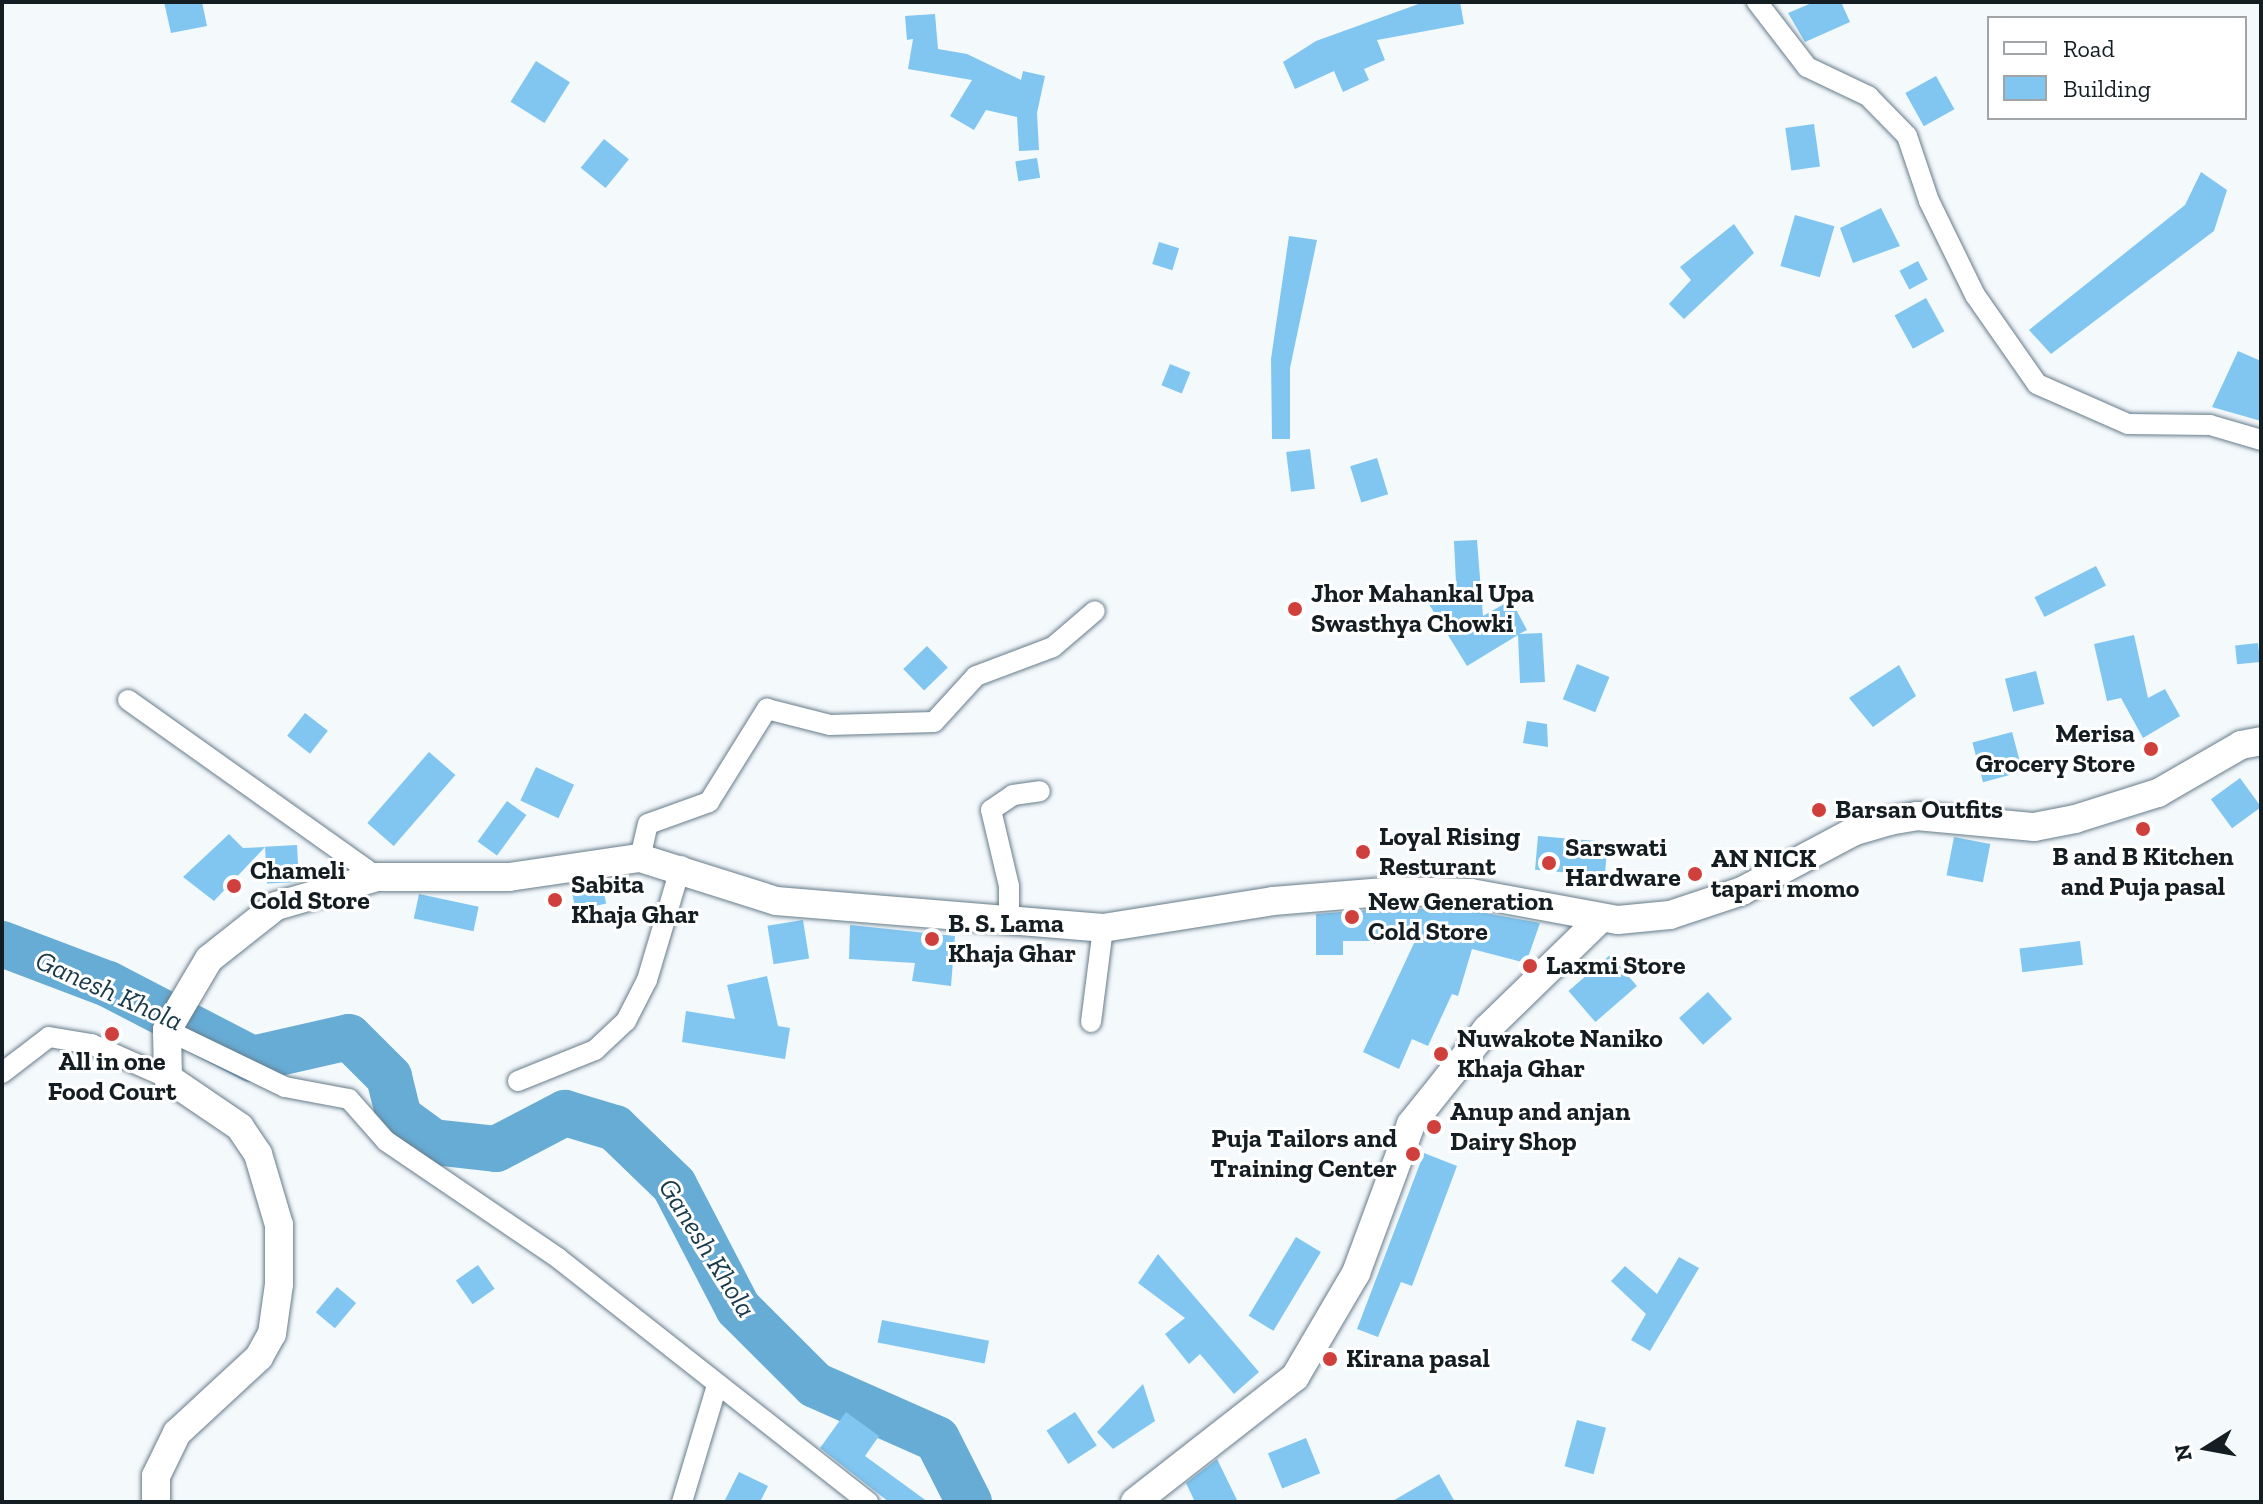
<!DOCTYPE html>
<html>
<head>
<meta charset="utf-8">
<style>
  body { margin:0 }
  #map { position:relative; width:2263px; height:1504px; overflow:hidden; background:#f4f9fc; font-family:"Zilla Slab",serif }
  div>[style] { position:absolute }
  .river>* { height:46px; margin:-23px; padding:0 23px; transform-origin:23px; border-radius:23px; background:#67acd5 }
  .building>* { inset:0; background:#80c6f0; transform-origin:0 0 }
  .roads { filter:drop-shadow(0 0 2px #677c8a) drop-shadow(0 0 2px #677c8a) }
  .street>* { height:20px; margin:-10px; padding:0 10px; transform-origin:10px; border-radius:10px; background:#fff }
  .secondary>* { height:28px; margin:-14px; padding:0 14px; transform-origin:14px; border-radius:14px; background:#fff }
  .dots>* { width:22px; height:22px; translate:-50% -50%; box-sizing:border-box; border:4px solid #fff; border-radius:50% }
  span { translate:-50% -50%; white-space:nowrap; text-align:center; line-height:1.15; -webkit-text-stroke:6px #fff; paint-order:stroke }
  .poi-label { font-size:26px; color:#141d22; font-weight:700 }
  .left { translate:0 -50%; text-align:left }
  .right { translate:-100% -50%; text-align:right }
  .water-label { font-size:28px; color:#19394b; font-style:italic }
  .frame { position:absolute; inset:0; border:4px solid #141d22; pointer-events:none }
  .legend { position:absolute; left:1987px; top:16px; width:260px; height:104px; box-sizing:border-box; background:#fff; border:2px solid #a1a5a7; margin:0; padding:10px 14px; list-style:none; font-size:24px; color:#141d22 }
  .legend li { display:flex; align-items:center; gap:16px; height:40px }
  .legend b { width:40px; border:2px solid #a1a5a7 }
  .north { position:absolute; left:2167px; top:1408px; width:80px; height:80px; -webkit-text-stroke:6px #fff; paint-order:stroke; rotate:259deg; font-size:22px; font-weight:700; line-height:32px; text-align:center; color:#141d22 }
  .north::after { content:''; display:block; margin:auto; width:28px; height:36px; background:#141d22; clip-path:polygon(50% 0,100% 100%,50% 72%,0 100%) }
</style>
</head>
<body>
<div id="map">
  <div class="river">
    <div style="left:2px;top:944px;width:113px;rotate:20.7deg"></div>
    <div style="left:108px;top:984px;width:162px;rotate:27.5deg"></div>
    <div style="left:252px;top:1059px;width:99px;rotate:-12.8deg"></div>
    <div style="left:349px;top:1037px;width:57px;rotate:45deg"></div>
    <div style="left:389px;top:1077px;width:41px;rotate:76deg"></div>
    <div style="left:399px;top:1117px;width:42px;rotate:36.3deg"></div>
    <div style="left:433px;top:1142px;width:63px;rotate:6.3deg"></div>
    <div style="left:496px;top:1149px;width:78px;rotate:-27.6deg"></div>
    <div style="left:565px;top:1113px;width:52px;rotate:16.7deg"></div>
    <div style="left:615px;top:1128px;width:82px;rotate:44deg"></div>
    <div style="left:674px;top:1185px;width:139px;rotate:62.5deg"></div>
    <div style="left:738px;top:1308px;width:109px;rotate:45deg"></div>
    <div style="left:815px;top:1385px;width:133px;rotate:23.9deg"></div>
    <div style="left:937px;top:1439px;width:71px;rotate:63.1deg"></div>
  </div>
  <div class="building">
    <div style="clip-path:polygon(164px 2px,202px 2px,207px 26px,171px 33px)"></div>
    <div style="clip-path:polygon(1424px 2px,1460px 2px,1464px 24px,1377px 40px,1385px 60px,1364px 69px,1369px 80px,1343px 92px,1334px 71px,1295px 89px,1283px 62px,1316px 41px)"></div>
    <div style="clip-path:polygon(1814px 2px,1841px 2px,1850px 22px,1805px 42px,1788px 13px)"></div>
    <div style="clip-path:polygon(935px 14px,938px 49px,967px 54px,1021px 80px,1023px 71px,1045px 76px,1037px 113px,1039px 150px,1019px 151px,1017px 117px,986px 110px,974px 130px,950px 116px,972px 80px,908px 69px,913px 39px,907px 40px,905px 16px)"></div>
    <div style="left:536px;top:61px;width:40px;height:48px;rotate:32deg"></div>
    <div style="left:1936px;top:76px;width:38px;height:35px;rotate:61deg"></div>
    <div style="left:1814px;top:124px;width:43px;height:29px;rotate:82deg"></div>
    <div style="left:604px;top:139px;width:32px;height:37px;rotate:39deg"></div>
    <div style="left:1037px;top:158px;width:20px;height:22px;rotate:81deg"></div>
    <div style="clip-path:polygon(2201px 172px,2227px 190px,2214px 231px,2051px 354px,2029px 330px,2185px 205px)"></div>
    <div style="clip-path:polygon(1881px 208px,1900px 246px,1853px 263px,1840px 228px)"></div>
    <div style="left:1795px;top:215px;width:41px;height:53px;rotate:16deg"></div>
    <div style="clip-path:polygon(1734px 224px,1754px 253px,1684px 319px,1669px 304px,1691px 280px,1680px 267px)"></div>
    <div style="clip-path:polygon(1289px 236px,1317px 240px,1290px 368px,1290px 439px,1272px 439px,1271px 359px)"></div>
    <div style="left:1159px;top:242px;width:21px;height:23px;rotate:17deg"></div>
    <div style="left:1918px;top:261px;width:21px;height:21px;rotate:62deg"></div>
    <div style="left:1926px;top:298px;width:38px;height:36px;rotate:61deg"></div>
    <div style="clip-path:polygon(2238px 351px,2261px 361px,2261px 421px,2212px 407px)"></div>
    <div style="left:1170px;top:364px;width:22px;height:23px;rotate:22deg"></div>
    <div style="left:1310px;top:449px;width:40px;height:24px;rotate:83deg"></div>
    <div style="left:1377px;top:458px;width:38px;height:28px;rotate:73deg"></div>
    <div style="clip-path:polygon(1477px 540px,1483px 616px,1511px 600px,1527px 630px,1519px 634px,1542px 633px,1545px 682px,1520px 683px,1518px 635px,1467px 666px,1427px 601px,1456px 583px,1454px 541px)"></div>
    <div style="left:2096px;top:566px;width:22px;height:69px;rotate:63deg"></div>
    <div style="clip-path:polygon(2134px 635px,2148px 698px,2165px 689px,2180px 716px,2143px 738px,2121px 698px,2107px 701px,2094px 644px)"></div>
    <div style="left:2258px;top:643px;width:19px;height:23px;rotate:84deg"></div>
    <div style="left:927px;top:646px;width:30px;height:33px;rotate:46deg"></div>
    <div style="left:1577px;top:664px;width:35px;height:38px;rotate:22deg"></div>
    <div style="clip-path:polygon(1899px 665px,1916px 696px,1873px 727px,1849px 698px)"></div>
    <div style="left:2036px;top:671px;width:34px;height:32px;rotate:76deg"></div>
    <div style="left:305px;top:713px;width:29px;height:29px;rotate:38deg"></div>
    <div style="clip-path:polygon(1527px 721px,1547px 724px,1548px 747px,1523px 743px)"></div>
    <div style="left:2012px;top:732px;width:41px;height:41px;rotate:75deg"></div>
    <div style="left:429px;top:752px;width:35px;height:94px;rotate:41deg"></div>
    <div style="left:536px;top:767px;width:42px;height:37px;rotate:25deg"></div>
    <div style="left:2240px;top:778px;width:36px;height:36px;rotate:54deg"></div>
    <div style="left:507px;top:801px;width:24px;height:50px;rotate:36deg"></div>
    <div style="clip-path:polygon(229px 834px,243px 848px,265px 847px,214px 901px,183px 877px)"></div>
    <div style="left:1538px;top:836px;width:70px;height:34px;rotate:5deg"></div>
    <div style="left:1954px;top:837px;width:37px;height:39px;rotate:11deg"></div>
    <div style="left:297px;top:845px;width:37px;height:32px;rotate:87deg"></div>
    <div style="left:601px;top:881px;width:23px;height:31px;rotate:77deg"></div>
    <div style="left:419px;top:894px;width:61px;height:25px;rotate:12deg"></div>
    <div style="clip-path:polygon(1394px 908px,1469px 910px,1540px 923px,1526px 963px,1472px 949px,1458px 996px,1452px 994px,1428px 1046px,1412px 1039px,1399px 1069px,1363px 1052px,1415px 941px,1343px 941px,1343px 955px,1316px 955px,1316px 914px)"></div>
    <div style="left:803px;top:920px;width:39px;height:36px;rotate:81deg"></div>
    <div style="clip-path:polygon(850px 925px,955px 936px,951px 986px,912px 981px,915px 963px,849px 959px)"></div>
    <div style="left:2080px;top:941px;width:24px;height:61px;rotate:83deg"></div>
    <div style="left:1610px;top:955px;width:41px;height:55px;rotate:49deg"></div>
    <div style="clip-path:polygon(767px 976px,778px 1026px,790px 1028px,785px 1059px,682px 1042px,686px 1011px,735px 1019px,727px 985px)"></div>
    <div style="left:1708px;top:992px;width:36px;height:39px;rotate:48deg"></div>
    <div style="clip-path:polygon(1424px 1153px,1457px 1166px,1412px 1286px,1401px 1282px,1378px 1337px,1357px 1329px)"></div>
    <div style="left:1296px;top:1237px;width:29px;height:92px;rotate:31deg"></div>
    <div style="clip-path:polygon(1158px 1254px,1259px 1372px,1234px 1394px,1200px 1354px,1189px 1364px,1165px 1334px,1185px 1318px,1138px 1283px)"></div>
    <div style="clip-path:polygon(1679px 1257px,1699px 1268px,1650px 1351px,1631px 1340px,1646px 1314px,1611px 1281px,1625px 1266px,1657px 1294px)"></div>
    <div style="left:478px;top:1265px;width:29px;height:27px;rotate:55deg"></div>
    <div style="left:337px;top:1287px;width:25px;height:33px;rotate:40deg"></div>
    <div style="left:882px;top:1320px;width:109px;height:23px;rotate:11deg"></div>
    <div style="clip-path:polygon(1143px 1384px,1155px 1421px,1113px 1449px,1097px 1432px)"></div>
    <div style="clip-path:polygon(846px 1412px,879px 1436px,865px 1456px,928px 1502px,889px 1502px,820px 1448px)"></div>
    <div style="left:1075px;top:1412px;width:40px;height:34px;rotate:57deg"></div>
    <div style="left:1577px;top:1420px;width:30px;height:48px;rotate:15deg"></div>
    <div style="left:1306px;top:1438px;width:38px;height:41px;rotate:68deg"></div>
    <div style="clip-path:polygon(1217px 1459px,1238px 1502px,1195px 1502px,1186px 1483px)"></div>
    <div style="clip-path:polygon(739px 1472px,768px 1486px,760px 1502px,724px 1502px)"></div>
    <div style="clip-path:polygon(1439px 1474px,1455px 1502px,1391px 1502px)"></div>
  </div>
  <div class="roads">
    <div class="street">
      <div style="left:1757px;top:2px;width:82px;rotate:52.4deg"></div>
      <div style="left:1807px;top:67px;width:68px;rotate:25.4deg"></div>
      <div style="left:1868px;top:96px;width:56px;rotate:45.7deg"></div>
      <div style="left:1907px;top:136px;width:69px;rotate:71.3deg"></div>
      <div style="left:1929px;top:201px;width:105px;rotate:63.9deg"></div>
      <div style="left:1975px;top:295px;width:108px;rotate:55.1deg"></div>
      <div style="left:2037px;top:384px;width:99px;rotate:23.7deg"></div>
      <div style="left:2128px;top:424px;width:82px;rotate:0.7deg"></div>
      <div style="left:2210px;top:425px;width:53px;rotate:16.4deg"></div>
      <div style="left:128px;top:700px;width:305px;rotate:35.4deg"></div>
      <div style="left:640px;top:858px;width:35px;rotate:-77deg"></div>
      <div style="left:648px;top:824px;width:65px;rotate:-19.8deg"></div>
      <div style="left:709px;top:802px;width:110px;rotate:-58.1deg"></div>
      <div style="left:767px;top:709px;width:65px;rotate:14.3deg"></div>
      <div style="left:830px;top:725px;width:104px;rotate:-1.7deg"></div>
      <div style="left:934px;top:722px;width:62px;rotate:-47.6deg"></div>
      <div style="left:976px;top:676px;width:82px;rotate:-20.6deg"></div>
      <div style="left:1053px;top:647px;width:55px;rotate:-40.6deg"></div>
      <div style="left:1009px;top:919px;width:33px;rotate:-90deg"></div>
      <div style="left:1009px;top:886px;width:78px;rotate:-103.3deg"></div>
      <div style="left:991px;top:810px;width:27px;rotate:-34deg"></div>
      <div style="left:1013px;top:795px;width:27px;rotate:-8deg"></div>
      <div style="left:1091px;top:1022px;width:95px;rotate:-82.7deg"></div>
      <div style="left:167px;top:1030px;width:131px;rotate:25.8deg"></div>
      <div style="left:285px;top:1087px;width:65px;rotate:10.6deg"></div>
      <div style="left:349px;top:1099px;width:56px;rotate:48.6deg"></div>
      <div style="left:386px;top:1141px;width:208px;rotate:34.2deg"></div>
      <div style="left:558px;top:1258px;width:395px;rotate:38.2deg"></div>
      <div style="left:2px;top:1073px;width:59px;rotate:-37.5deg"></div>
      <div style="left:49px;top:1037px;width:43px;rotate:9.5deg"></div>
      <div style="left:91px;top:1044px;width:84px;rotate:23.8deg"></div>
      <div style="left:518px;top:1081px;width:83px;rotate:-21.9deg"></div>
      <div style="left:595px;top:1050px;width:42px;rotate:-43.1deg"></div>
      <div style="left:626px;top:1021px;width:46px;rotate:-62.9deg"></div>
      <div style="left:647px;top:980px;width:119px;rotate:-73.4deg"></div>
      <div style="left:682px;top:1502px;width:122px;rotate:-73.3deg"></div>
    </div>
    <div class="secondary">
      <div style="left:156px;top:1502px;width:26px;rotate:-90deg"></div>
      <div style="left:156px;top:1476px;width:48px;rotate:-64deg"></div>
      <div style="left:177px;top:1433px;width:112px;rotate:-42.8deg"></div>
      <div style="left:259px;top:1357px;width:26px;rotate:-61deg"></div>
      <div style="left:272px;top:1334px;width:50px;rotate:-82deg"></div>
      <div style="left:279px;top:1284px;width:59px;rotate:-90deg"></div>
      <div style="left:279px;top:1225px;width:74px;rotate:-106.5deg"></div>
      <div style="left:258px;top:1154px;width:32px;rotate:-124deg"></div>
      <div style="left:240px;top:1127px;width:87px;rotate:-145.8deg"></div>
      <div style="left:168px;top:1078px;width:48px;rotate:-91.2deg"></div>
      <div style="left:167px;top:1030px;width:82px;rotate:-59.4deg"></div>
      <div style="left:209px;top:959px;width:85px;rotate:-38.3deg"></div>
      <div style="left:276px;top:906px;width:105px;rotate:-16deg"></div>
      <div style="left:377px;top:877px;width:132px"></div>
      <div style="left:509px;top:877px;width:132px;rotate:-8.3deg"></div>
      <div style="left:640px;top:858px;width:143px;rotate:17.5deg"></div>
      <div style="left:776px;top:901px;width:328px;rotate:4.7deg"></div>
      <div style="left:1103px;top:928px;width:172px;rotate:-9deg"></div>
      <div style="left:1273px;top:901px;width:121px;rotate:-4.7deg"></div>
      <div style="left:1394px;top:891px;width:77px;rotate:1.5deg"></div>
      <div style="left:1471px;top:893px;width:149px;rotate:10.4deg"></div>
      <div style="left:1618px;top:920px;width:52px;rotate:-5.5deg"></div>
      <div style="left:1670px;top:915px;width:76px;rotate:-18.4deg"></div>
      <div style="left:1742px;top:891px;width:128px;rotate:-28deg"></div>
      <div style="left:1855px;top:831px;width:35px;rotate:-16deg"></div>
      <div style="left:1889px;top:821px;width:28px;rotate:-10deg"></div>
      <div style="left:1917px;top:816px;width:118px;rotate:5.4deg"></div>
      <div style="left:2034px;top:827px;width:42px;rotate:-11deg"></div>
      <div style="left:2075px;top:819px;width:87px;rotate:-17.4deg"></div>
      <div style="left:2158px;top:793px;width:96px;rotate:-30deg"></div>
      <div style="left:2241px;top:745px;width:20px;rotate:-11deg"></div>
      <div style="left:1135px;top:1502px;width:203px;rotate:-38deg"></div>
      <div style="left:1295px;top:1377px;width:121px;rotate:-59.6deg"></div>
      <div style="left:1356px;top:1273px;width:159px;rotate:-69.7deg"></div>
      <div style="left:1411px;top:1124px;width:122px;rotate:-51.3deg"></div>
      <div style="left:1487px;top:1029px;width:156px;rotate:-44.2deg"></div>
    </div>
  </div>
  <div class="dots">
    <div style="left:1295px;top:609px;background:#cf403d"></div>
    <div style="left:2151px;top:749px;background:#cf403d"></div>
    <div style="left:1819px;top:810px;background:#cf403d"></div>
    <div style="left:2143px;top:829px;background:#cf403d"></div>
    <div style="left:1363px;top:852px;background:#cf403d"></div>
    <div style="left:1549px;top:863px;background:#cf403d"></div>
    <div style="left:1695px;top:874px;background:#cf403d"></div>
    <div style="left:234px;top:886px;background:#cf403d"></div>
    <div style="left:555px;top:900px;background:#cf403d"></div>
    <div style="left:1352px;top:917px;background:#cf403d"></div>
    <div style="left:932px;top:939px;background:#cf403d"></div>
    <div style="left:1530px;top:966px;background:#cf403d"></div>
    <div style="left:112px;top:1034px;background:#cf403d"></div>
    <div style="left:1441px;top:1054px;background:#cf403d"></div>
    <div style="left:1434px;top:1127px;background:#cf403d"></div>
    <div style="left:1413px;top:1154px;background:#cf403d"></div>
    <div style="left:1330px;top:1359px;background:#cf403d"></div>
  </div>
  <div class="poi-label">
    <span class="left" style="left:1311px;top:609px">Jhor Mahankal Upa<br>Swasthya Chowki</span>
    <span class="right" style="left:2135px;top:749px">Merisa<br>Grocery Store</span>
    <span class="left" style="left:1835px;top:810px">Barsan Outfits</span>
    <span class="left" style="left:1379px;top:852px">Loyal Rising<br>Resturant</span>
    <span class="left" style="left:1565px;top:863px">Sarswati<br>Hardware</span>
    <span style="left:2143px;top:872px">B and B Kitchen<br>and Puja pasal</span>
    <span class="left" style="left:1711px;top:874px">AN NICK<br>tapari momo</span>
    <span class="left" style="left:250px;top:886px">Chameli<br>Cold Store</span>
    <span class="left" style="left:571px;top:900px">Sabita<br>Khaja Ghar</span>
    <span class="left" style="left:1368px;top:917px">New Generation<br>Cold Store</span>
    <span class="left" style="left:948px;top:939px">B. S. Lama<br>Khaja Ghar</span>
    <span class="left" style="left:1546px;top:966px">Laxmi Store</span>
    <span class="left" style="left:1457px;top:1054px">Nuwakote Naniko<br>Khaja Ghar</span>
    <span style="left:112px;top:1077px">All in one<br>Food Court</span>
    <span class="left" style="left:1450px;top:1127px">Anup and anjan<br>Dairy Shop</span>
    <span class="right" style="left:1397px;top:1154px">Puja Tailors and<br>Training Center</span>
    <span class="left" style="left:1346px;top:1359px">Kirana pasal</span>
  </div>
  <div class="water-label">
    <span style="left:109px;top:991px;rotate:24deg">Ganesh Khola</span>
    <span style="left:707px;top:1248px;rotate:58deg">Ganesh Khola</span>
  </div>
  <div class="frame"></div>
  <ul class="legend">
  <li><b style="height:10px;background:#fff"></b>Road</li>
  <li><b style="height:22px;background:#80c6f0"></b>Building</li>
  </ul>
  <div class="north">N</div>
</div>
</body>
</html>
